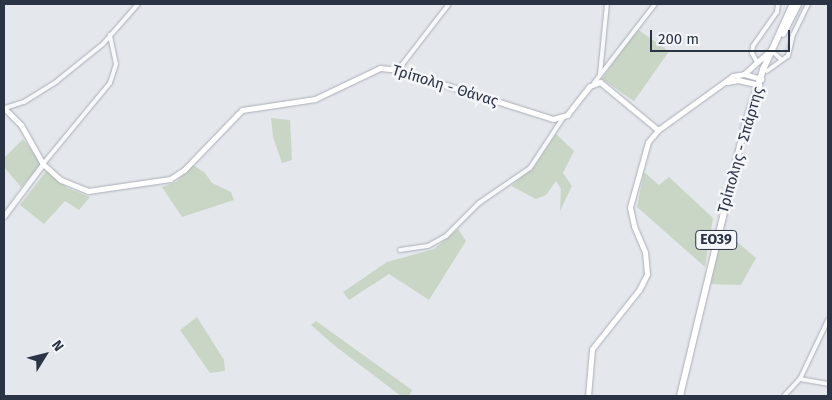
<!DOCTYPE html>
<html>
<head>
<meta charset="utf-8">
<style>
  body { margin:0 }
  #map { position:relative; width:832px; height:400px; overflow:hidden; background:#e4e7ec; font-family:"Fira Sans",sans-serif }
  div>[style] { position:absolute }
  .green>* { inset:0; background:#c9d6c5; transform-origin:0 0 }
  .roads { filter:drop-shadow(0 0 1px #a9aeb7) drop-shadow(0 0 1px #a9aeb7) }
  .minor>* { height:4px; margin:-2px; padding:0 2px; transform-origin:2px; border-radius:2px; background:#f7f8fa }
  .tertiary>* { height:4.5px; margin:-2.25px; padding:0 2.25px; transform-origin:2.25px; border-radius:2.25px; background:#f7f8fa }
  .secondary>* { height:5px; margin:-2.5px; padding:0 2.5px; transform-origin:2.5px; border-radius:2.5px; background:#fff }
  .primary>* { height:5.5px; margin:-2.75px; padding:0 2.75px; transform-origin:2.75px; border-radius:2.75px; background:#fff }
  span { translate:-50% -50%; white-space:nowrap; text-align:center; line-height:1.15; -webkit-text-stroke:5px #f4f6f9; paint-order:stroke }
  .shield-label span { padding:1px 4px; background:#f4f6f9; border:1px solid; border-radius:4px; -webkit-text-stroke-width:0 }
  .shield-label { font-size:14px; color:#2b3445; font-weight:700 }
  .street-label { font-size:15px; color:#2b3445 }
  .frame { position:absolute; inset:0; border:5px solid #2b3445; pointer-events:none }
  .north { position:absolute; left:20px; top:330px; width:50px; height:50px; -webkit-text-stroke:4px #f4f6f9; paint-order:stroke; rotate:54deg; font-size:14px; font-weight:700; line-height:20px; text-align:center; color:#2b3445 }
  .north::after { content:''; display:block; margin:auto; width:18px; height:22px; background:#2b3445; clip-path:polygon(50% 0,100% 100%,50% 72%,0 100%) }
  .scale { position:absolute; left:650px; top:30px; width:140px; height:22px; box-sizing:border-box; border:2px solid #2b3445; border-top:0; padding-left:6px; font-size:15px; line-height:18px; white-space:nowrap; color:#2b3445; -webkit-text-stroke:4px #f4f6f9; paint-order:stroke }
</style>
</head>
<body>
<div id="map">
  <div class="green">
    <div style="left:637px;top:29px;width:39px;height:61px;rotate:35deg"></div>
    <div style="clip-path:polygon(271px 118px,290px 120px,292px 160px,282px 163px,273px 137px)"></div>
    <div style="clip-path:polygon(556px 134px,574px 151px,563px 173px,572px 186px,560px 211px,561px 189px,556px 181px,546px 195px,536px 199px,511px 186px,535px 166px)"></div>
    <div style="clip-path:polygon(23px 139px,42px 164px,21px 187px,4px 167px,4px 158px)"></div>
    <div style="clip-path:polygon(193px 165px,205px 173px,212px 183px,231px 192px,234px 200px,182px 217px,162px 187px,176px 182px)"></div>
    <div style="clip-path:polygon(47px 170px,67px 188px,90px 197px,79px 210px,65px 201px,44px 224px,20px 205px)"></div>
    <div style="clip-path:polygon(644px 172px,659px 185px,669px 177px,713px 218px,705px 267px,637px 207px)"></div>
    <div style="clip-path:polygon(458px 229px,466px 241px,429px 300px,389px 274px,349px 300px,343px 292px,387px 262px,434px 249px)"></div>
    <div style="clip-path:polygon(723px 230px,756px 258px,741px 285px,711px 284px)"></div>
    <div style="clip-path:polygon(197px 317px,224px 360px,225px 371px,210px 373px,180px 330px)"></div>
    <div style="clip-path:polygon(316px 321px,412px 390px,409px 396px,401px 396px,335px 346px,311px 325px)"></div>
  </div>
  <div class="roads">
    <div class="minor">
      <div style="left:774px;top:53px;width:9px;rotate:41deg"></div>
      <div style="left:757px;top:62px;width:10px;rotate:-119deg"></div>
      <div style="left:752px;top:53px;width:7px;rotate:-82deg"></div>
      <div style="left:753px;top:46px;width:42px;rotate:-54.8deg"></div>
      <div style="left:777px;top:12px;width:8px;rotate:-83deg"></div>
      <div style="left:398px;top:70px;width:83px;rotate:-52.3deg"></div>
      <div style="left:767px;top:71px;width:26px;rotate:-36deg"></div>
      <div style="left:788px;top:56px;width:22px;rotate:-77deg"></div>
      <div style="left:793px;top:35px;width:34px;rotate:-64deg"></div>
      <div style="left:600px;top:74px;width:70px;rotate:-84.3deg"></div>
      <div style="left:594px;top:83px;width:100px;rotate:-52.3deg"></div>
      <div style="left:5px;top:108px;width:20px;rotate:-18deg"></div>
      <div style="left:24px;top:102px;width:39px;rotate:-32deg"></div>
      <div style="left:57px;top:81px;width:59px;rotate:-38.8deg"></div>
      <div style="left:103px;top:44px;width:53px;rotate:-48.8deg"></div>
      <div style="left:43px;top:164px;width:105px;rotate:-50.4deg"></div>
      <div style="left:110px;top:83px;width:20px;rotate:-72deg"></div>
      <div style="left:116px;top:64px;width:30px;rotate:-102deg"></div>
      <div style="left:400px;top:250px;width:28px;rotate:-8deg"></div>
      <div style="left:428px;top:246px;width:21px;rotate:-29deg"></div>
      <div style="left:446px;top:236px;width:47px;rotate:-45deg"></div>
      <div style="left:479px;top:203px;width:62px;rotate:-34.5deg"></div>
      <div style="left:530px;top:168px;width:60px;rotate:-56.6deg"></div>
      <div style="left:800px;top:379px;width:28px;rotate:10deg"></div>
      <div style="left:784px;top:396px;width:23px;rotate:-47deg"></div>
      <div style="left:800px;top:379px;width:65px;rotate:-64.6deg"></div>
    </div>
    <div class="tertiary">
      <div style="left:4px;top:216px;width:65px;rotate:-53.1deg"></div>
    </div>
    <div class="secondary">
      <div style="left:744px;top:74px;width:38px;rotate:-42deg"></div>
      <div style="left:727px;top:82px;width:11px;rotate:-10deg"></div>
      <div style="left:738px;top:80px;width:22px;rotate:13deg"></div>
      <div style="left:4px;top:108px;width:24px;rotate:45deg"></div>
      <div style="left:21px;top:125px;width:45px;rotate:60.6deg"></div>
      <div style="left:43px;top:164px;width:24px;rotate:42deg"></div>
      <div style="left:61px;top:180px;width:29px;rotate:22deg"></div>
      <div style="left:88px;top:191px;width:83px;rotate:-8.3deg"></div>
      <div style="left:170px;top:179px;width:17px;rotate:-33deg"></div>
      <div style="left:184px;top:170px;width:83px;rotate:-46deg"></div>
      <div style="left:242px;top:110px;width:74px;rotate:-8.6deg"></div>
      <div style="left:315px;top:99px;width:72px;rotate:-25.5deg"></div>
      <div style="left:380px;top:68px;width:18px;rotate:6deg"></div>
      <div style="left:398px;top:70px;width:163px;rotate:17.5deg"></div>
      <div style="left:553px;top:119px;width:15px;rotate:-16deg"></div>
      <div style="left:567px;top:115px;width:37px;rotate:-52deg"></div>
      <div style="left:590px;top:86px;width:11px;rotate:-22deg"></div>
      <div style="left:600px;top:82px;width:75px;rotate:39.6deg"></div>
      <div style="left:588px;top:396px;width:47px;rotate:-85.1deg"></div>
      <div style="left:592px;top:349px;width:75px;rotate:-51.5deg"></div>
      <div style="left:639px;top:290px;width:18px;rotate:-63deg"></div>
      <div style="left:647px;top:274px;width:22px;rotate:-95deg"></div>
      <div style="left:645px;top:252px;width:28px;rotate:-113deg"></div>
      <div style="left:634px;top:226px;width:19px;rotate:-102deg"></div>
      <div style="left:630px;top:207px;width:67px;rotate:-74.5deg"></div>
      <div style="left:648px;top:142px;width:16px;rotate:-50deg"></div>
      <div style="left:658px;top:130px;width:92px;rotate:-35.8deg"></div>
      <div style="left:733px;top:76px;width:11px;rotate:-10deg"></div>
      <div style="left:744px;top:74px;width:18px;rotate:16deg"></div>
    </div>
    <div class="primary">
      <div style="left:783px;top:34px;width:34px;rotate:-63deg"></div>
      <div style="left:680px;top:396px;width:282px;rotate:-76.5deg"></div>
      <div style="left:746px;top:122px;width:55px;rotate:-71.9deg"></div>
      <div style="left:763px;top:70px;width:72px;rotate:-65.6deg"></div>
    </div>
  </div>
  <div class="shield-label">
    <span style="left:716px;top:240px">ΕΟ39</span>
  </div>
  <div class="street-label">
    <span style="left:445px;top:86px;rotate:17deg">Τρίπολη - Θάνας</span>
    <span style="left:741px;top:150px;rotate:-74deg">Τρίπολης - Σπάρτης</span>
  </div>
  <div class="frame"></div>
  <div class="north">N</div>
  <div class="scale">200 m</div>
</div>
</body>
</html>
